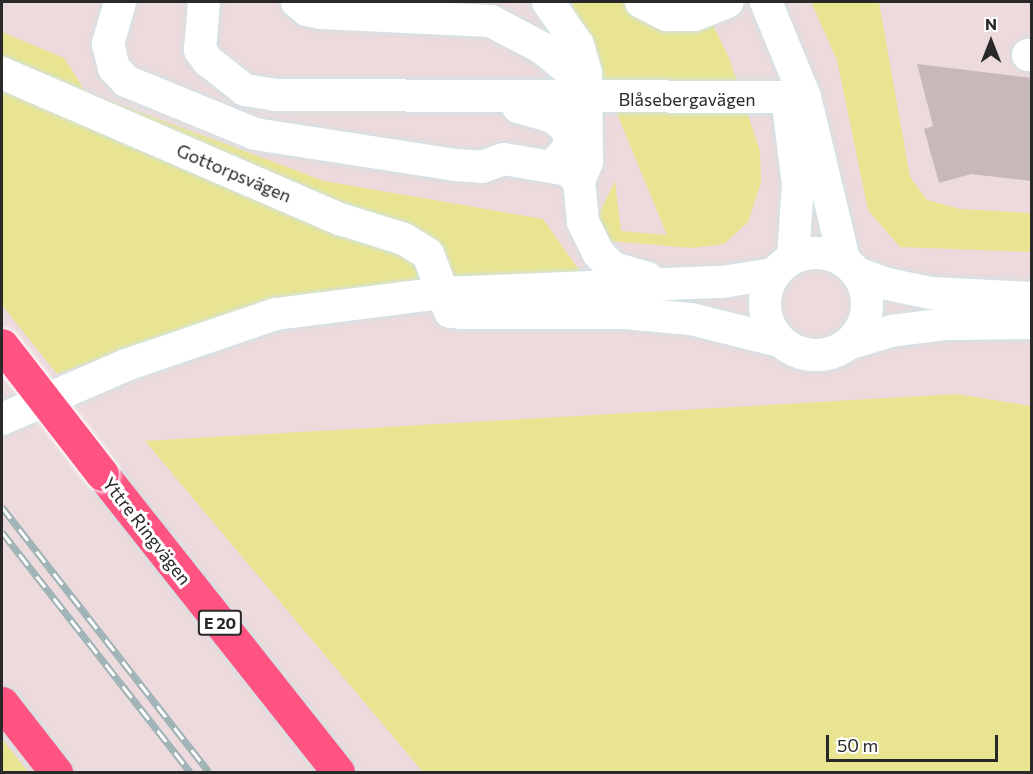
<!DOCTYPE html>
<html>
<head>
<meta charset="utf-8">
<style>
  body { margin:0 }
  #map { position:relative; width:1033px; height:774px; overflow:hidden; background:#eddadc; font-family:Commissioner,sans-serif }
  div>[style] { position:absolute }
  .green>* { inset:0; background:#e8e491 }
  .building>* { inset:0; background:#c7b9ba }
  .roads { filter:drop-shadow(0 0 2px #cfe2e4) drop-shadow(0 0 2px #cfe2e4) }
  .minor>* { height:32px; margin:-16px; padding:0 16px; transform-origin:16px; border-radius:16px; background:#fff }
  .minor>.ring { margin:-16px; padding:0; box-sizing:content-box; background:none; border:32px solid #fff; border-radius:50% }
  .highway>* { height:33px; margin:-16.5px; padding:0 16.5px; transform-origin:16.5px; border-radius:16.5px; background:#ff5382 }
  .rail>* { height:7px; margin-top:-3.5px; transform-origin:0; background:repeating-linear-gradient(90deg,#fff 0 14px,#9cb2b5 0 28px); box-sizing:border-box; border-block:2px solid #9cb2b5 }
  .bridges { filter:drop-shadow(0 0 2px #fff) drop-shadow(0 0 2px #fff) }
  .highway-bridge>* { height:33px; margin:-16.5px; padding:0 16.5px; transform-origin:16.5px; border-radius:16.5px; background:#ff5382 }
  span { translate:-50% -50%; white-space:nowrap; text-align:center; line-height:1.15; -webkit-text-stroke:6px #fff; paint-order:stroke }
  .shield-label span { padding:2px 4px; background:#fff; border:2px solid; border-radius:4px; -webkit-text-stroke-width:0 }
  .shield-label { font-size:16px; color:#292929; font-weight:700 }
  .street-label { font-size:18px; color:#292929 }
  .frame { position:absolute; inset:0; border:3px solid #292929; pointer-events:none }
  .north { position:absolute; left:961px; top:12px; width:60px; height:60px; -webkit-text-stroke:4px #fff; paint-order:stroke; rotate:0deg; font-size:16px; font-weight:700; line-height:24px; text-align:center; color:#292929 }
  .north::after { content:''; display:block; margin:auto; width:21px; height:27px; background:#292929; clip-path:polygon(50% 0,100% 100%,50% 72%,0 100%) }
  .scale { position:absolute; left:826px; top:735px; width:172px; height:27px; box-sizing:border-box; border:3px solid #292929; border-top:0; padding-left:8px; font-size:18px; line-height:21px; white-space:nowrap; color:#292929; -webkit-text-stroke:4px #fff; paint-order:stroke }
</style>
</head>
<body>
<div id="map">
  <div class="green">
    <div style="clip-path:polygon(571px 2px,702px 2px,729px 58px,760px 151px,761px 182px,748px 222px,724px 244px,691px 248px,611px 241px,598px 216px,615px 181px,621px 231px,667px 235px)"></div>
    <div style="clip-path:polygon(811px 2px,879px 2px,910px 177px,927px 200px,960px 209px,1031px 213px,1031px 252px,900px 247px,868px 210px,837px 60px)"></div>
    <div style="clip-path:polygon(2px 32px,64px 58px,86px 92px,324px 181px,543px 219px,584px 277px,294px 301px,180px 330px,57px 374px,2px 305px)"></div>
    <div style="clip-path:polygon(956px 394px,1031px 406px,1031px 772px,423px 772px,145px 441px)"></div>
    <div style="clip-path:polygon(2px 739px,28px 772px,2px 772px)"></div>
  </div>
  <div class="building">
    <div style="clip-path:polygon(917px 64px,1032px 78px,1032px 181px,971px 174px,939px 183px,924px 129px,933px 126px)"></div>
  </div>
  <div class="roads">
    <div class="minor">
      <div style="left:120px;top:2px;width:44px;rotate:105.9deg"></div>
      <div style="left:108px;top:44px;width:25px;rotate:76deg"></div>
      <div style="left:114px;top:68px;width:18px;rotate:47deg"></div>
      <div style="left:126px;top:81px;width:139px;rotate:22.3deg"></div>
      <div style="left:255px;top:134px;width:203px;rotate:8.8deg"></div>
      <div style="left:456px;top:165px;width:26px;rotate:4deg"></div>
      <div style="left:482px;top:167px;width:23px;rotate:-20deg"></div>
      <div style="left:504px;top:159px;width:65px;rotate:9.8deg"></div>
      <div style="left:568px;top:170px;width:16px;rotate:45deg"></div>
      <div style="left:579px;top:181px;width:41px;rotate:84.4deg"></div>
      <div style="left:583px;top:222px;width:34px;rotate:64deg"></div>
      <div style="left:598px;top:253px;width:21px;rotate:45deg"></div>
      <div style="left:613px;top:268px;width:36px;rotate:16deg"></div>
      <div style="left:204px;top:2px;width:48px;rotate:94.8deg"></div>
      <div style="left:200px;top:50px;width:14px;rotate:54deg"></div>
      <div style="left:208px;top:61px;width:47px;rotate:38.1deg"></div>
      <div style="left:245px;top:90px;width:30px;rotate:9deg"></div>
      <div style="left:275px;top:95px;width:530px;rotate:0.22deg"></div>
      <div style="left:297px;top:2px;width:13px;rotate:39deg"></div>
      <div style="left:307px;top:10px;width:14px;rotate:12deg"></div>
      <div style="left:321px;top:13px;width:170px;rotate:2.7deg"></div>
      <div style="left:491px;top:21px;width:58px;rotate:27.9deg"></div>
      <div style="left:542px;top:48px;width:33px;rotate:39deg"></div>
      <div style="left:568px;top:69px;width:35px;rotate:55deg"></div>
      <div style="left:548px;top:2px;width:52px;rotate:55.1deg"></div>
      <div style="left:578px;top:45px;width:29px;rotate:74deg"></div>
      <div style="left:586px;top:73px;width:89px;rotate:89.4deg"></div>
      <div style="left:587px;top:162px;width:21px;rotate:113deg"></div>
      <div style="left:641px;top:2px;width:29px;rotate:27deg"></div>
      <div style="left:667px;top:15px;width:28px"></div>
      <div style="left:695px;top:15px;width:35px;rotate:-22deg"></div>
      <div style="left:766px;top:2px;width:103px;rotate:67.7deg"></div>
      <div style="left:805px;top:97px;width:168px;rotate:76.5deg"></div>
      <div style="left:1028px;top:55px;width:4px"></div>
      <div style="left:2px;top:73px;width:368px;rotate:23.4deg"></div>
      <div style="left:340px;top:219px;width:67px;rotate:17.4deg"></div>
      <div style="left:404px;top:239px;width:28px;rotate:32deg"></div>
      <div style="left:428px;top:254px;width:62px;rotate:69.2deg"></div>
      <div style="left:788px;top:105px;width:80px;rotate:82.8deg"></div>
      <div style="left:798px;top:184px;width:74px;rotate:93.9deg"></div>
      <div style="left:518px;top:107px;width:36px;rotate:16deg"></div>
      <div style="left:553px;top:117px;width:20px;rotate:41deg"></div>
      <div style="left:568px;top:130px;width:17px;rotate:83deg"></div>
      <div style="left:570px;top:147px;width:19px;rotate:133deg"></div>
      <div class="ring" style="left:765px;top:253px;width:70px;height:70px"></div>
      <div style="left:857px;top:273px;width:32px;rotate:20deg"></div>
      <div style="left:887px;top:284px;width:45px;rotate:11.6deg"></div>
      <div style="left:931px;top:293px;width:101px;rotate:2.8deg"></div>
      <div style="left:460px;top:313px;width:164px"></div>
      <div style="left:624px;top:313px;width:67px;rotate:5.1deg"></div>
      <div style="left:691px;top:319px;width:92px;rotate:13.9deg"></div>
      <div style="left:848px;top:344px;width:45px;rotate:-16.8deg"></div>
      <div style="left:891px;top:331px;width:54px;rotate:-7.4deg"></div>
      <div style="left:945px;top:324px;width:87px;rotate:-0.7deg"></div>
      <div style="left:2px;top:419px;width:135px;rotate:-23.5deg"></div>
      <div style="left:126px;top:365px;width:158px;rotate:-18.8deg"></div>
      <div style="left:276px;top:314px;width:168px;rotate:-7.2deg"></div>
      <div style="left:443px;top:293px;width:279px;rotate:-2.3deg"></div>
      <div style="left:722px;top:282px;width:53px;rotate:-8.7deg"></div>
    </div>
    <div class="highway">
      <div style="left:102px;top:474px;width:380px;rotate:51.6deg"></div>
      <div style="left:2px;top:703px;width:88px;rotate:52deg"></div>
    </div>
  </div>
  <div class="rail">
    <div style="left:2px;top:507px;width:336px;rotate:52deg"></div>
    <div style="left:2px;top:532px;width:305px;rotate:51.9deg"></div>
  </div>
  <div class="bridges">
    <div class="highway-bridge">
      <div style="left:2px;top:345px;width:163px;rotate:52.2deg"></div>
    </div>
  </div>
  <div class="shield-label">
    <span style="left:220px;top:623px">E 20</span>
  </div>
  <div class="street-label">
    <span style="left:687px;top:99px">Blåsebergavägen</span>
    <span style="left:234px;top:173px;rotate:23deg">Gottorpsvägen</span>
    <span style="left:147px;top:531px;rotate:52deg">Yttre Ringvägen</span>
  </div>
  <div class="frame"></div>
  <div class="north">N</div>
  <div class="scale">50 m</div>
</div>
</body>
</html>
